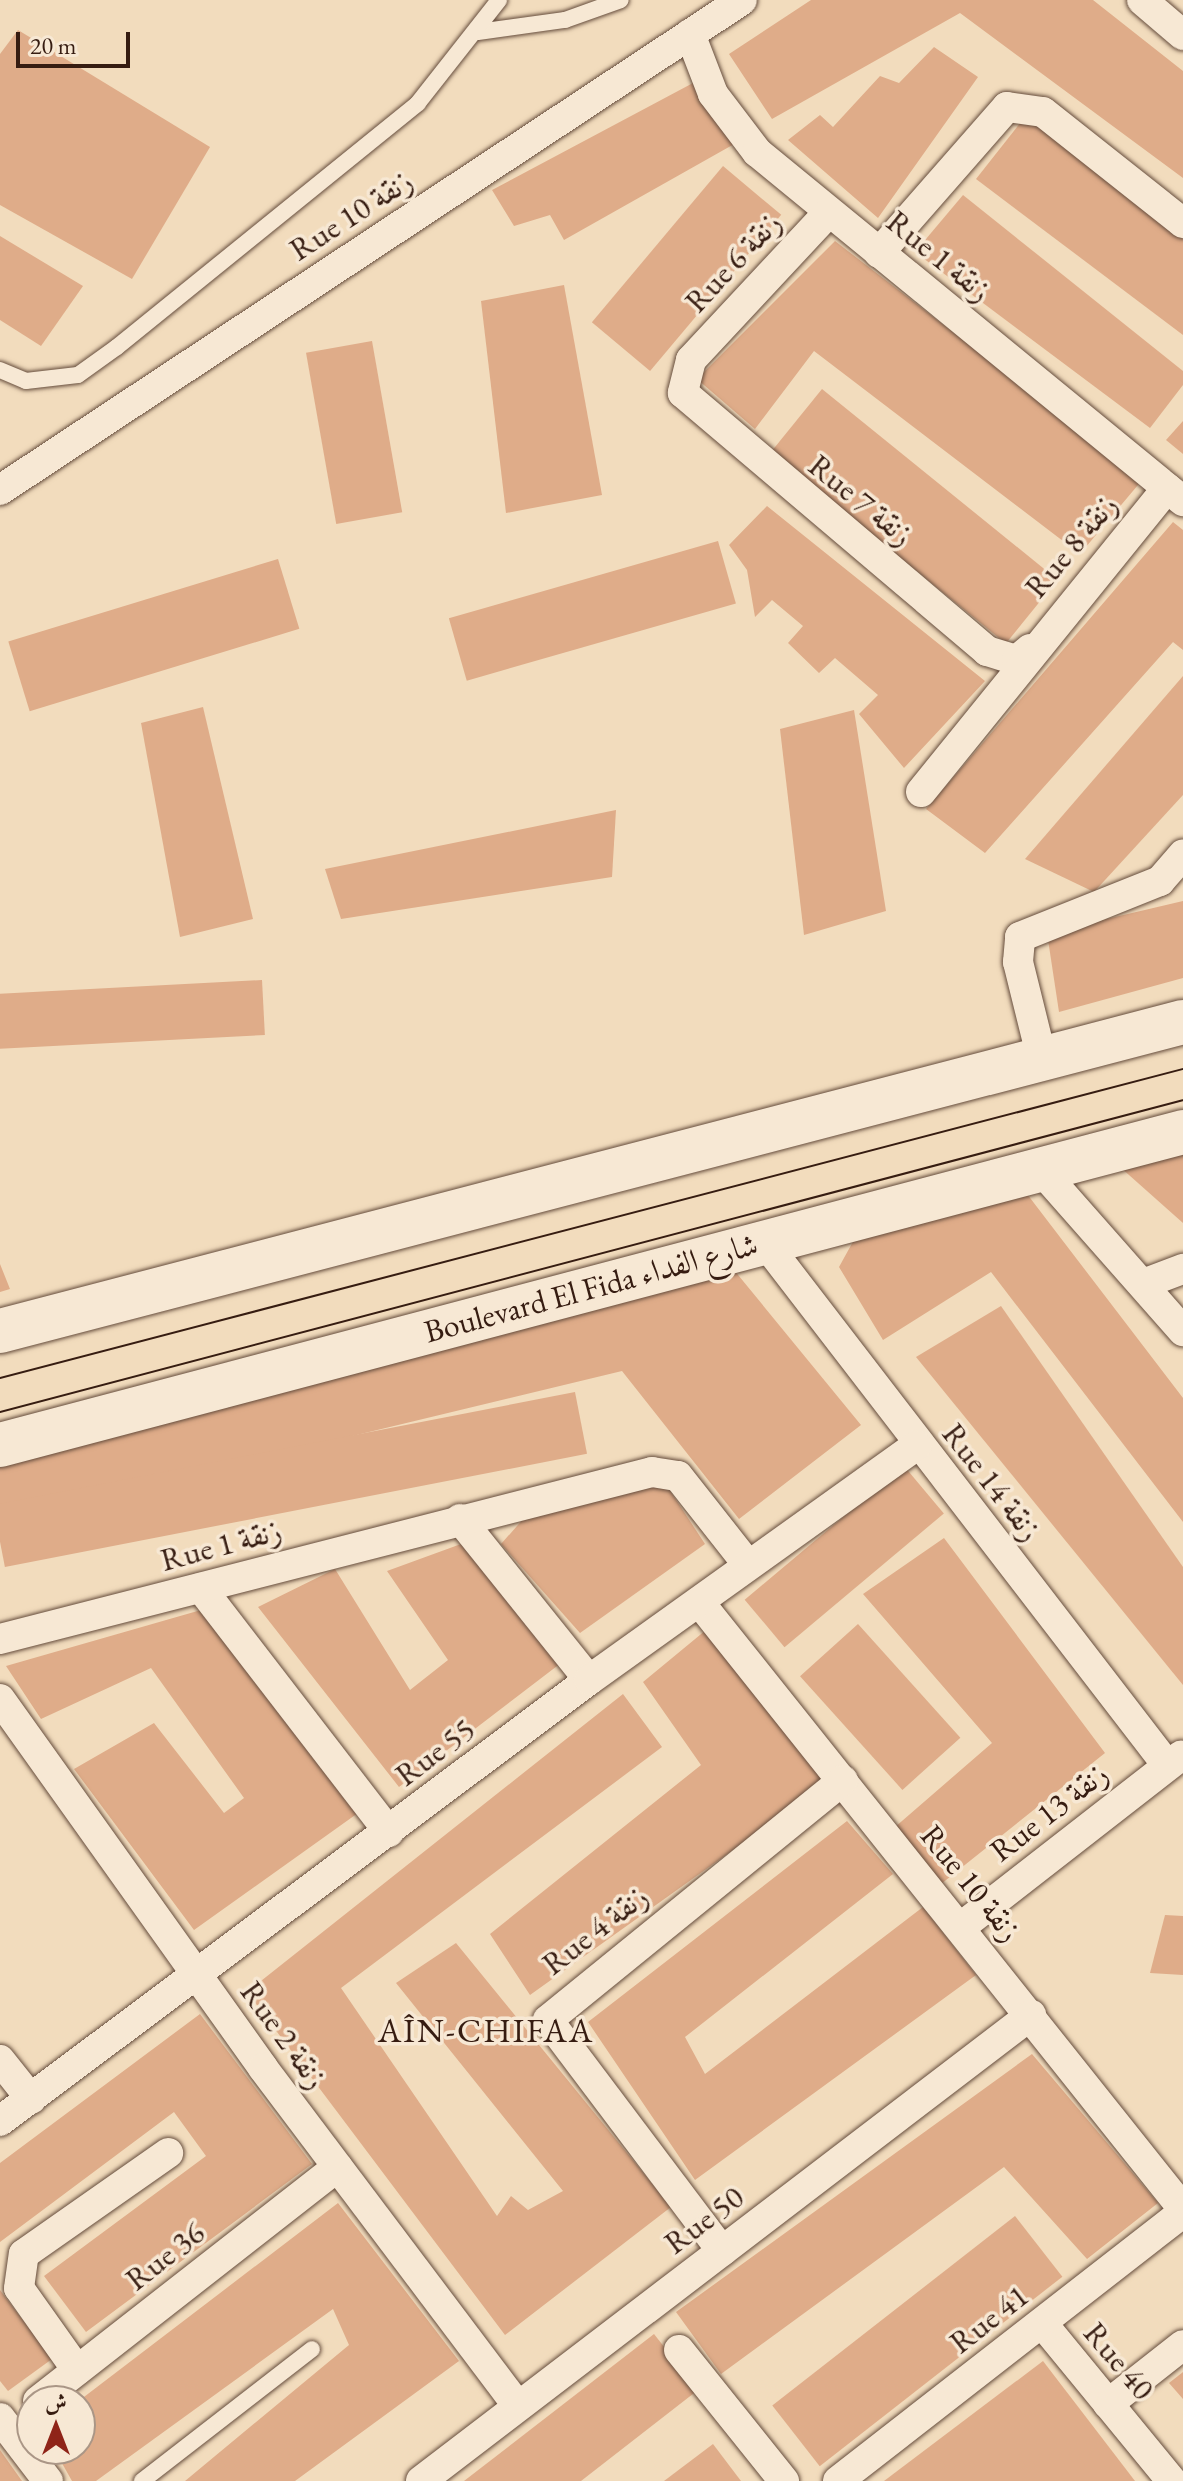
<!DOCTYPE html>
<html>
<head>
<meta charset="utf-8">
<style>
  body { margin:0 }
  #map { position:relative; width:1183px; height:2481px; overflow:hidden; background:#f2dcbd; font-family:"EB Garamond",Amiri,serif }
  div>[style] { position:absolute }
  .building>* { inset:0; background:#dfac89; transform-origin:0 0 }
  .roads { filter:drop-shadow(0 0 2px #654c3c) drop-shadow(0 0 2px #654c3c) }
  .service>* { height:16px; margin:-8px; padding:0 8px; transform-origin:8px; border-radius:8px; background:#f7e8d4 }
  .minor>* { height:30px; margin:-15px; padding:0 15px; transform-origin:15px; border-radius:15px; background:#f7e8d4 }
  .secondary>* { height:44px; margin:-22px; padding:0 22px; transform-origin:22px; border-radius:22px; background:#f7e8d4 }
  .tram>* { height:2px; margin:-1px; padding:0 1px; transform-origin:1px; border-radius:1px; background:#361c11 }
  span { translate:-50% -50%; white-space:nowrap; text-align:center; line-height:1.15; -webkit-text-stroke:7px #f7e8d4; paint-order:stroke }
  .street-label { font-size:32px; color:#361c11 }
  .neighbourhood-label { font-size:34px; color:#361c11; letter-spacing:2px }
  .north { position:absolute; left:16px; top:2385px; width:80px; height:80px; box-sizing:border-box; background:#f7e8d4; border:2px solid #aa9686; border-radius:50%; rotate:0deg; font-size:22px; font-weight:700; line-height:32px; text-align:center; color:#361c11 }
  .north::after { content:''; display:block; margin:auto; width:28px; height:36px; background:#8f2418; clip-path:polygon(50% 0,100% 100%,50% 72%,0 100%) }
  .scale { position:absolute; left:16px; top:32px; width:114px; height:36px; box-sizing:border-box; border:4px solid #361c11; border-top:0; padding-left:10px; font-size:24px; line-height:28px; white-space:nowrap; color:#361c11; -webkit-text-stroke:6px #f7e8d4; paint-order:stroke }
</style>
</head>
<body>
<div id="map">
  <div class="building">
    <div style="clip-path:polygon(811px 0,1093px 0,1183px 71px,1183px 178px,960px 13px,772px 119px,729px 54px)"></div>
    <div style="clip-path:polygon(18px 30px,210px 147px,132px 279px,0 205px,0 54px)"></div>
    <div style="clip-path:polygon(934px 47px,978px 77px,878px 218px,788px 140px,820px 115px,833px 127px,880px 76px,899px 83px)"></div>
    <div style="clip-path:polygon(693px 83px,736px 143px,564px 240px,550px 215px,514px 226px,492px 190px)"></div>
    <div style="clip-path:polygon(1028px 113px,1183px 231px,1183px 335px,976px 179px)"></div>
    <div style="left:723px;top:166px;width:76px;height:204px;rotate:40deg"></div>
    <div style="clip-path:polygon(963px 195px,1183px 371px,1183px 385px,1150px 428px,915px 252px)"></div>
    <div style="clip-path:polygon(0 236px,83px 286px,41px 346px,0 320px)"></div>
    <div style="clip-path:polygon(835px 241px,1143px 479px,1080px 554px,814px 351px,755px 429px,697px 379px)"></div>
    <div style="clip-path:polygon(564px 285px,602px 495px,506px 513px,481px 301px)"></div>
    <div style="left:372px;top:341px;width:174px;height:67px;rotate:80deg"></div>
    <div style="left:822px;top:389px;width:303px;height:82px;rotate:39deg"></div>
    <div style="clip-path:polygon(1183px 421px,1183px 454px,1166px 440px)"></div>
    <div style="clip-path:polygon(767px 506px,985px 681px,904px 768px,859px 714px,878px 695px,835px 658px,819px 673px,788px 643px,803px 626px,772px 600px,755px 617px,747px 570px,729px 545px)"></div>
    <div style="clip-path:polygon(1173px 522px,1183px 530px,1183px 650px,1173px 642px,985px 853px,926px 809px)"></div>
    <div style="left:718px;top:541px;width:65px;height:280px;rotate:74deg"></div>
    <div style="left:278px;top:559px;width:73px;height:282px;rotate:73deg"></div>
    <div style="clip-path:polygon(1183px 676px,1183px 795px,1094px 892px,1025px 859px)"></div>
    <div style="clip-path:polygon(203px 707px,253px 919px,180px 937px,141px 723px)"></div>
    <div style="clip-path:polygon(854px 710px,886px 911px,804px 935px,780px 729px)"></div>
    <div style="clip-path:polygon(616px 810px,612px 877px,341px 919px,325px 869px)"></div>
    <div style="clip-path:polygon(1183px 901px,1183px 978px,1059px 1012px,1047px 933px)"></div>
    <div style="left:262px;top:980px;width:55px;height:266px;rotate:87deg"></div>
    <div style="clip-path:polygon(1183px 1143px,1183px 1223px,1111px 1159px)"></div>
    <div style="clip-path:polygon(1024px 1190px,1183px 1398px,1183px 1522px,991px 1272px,883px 1340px,839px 1267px,860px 1229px)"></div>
    <div style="clip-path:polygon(0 1264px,10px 1289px,0 1292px)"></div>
    <div style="clip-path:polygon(734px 1270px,861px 1425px,739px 1519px,622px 1371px,0 1521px,0 1465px)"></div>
    <div style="clip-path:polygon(1001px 1306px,1183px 1567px,1183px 1685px,916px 1357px)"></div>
    <div style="left:575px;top:1392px;width:63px;height:593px;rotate:79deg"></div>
    <div style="left:904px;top:1466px;width:62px;height:208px;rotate:50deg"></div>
    <div style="clip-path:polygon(663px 1480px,705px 1544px,580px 1633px,501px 1544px,525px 1517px)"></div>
    <div style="clip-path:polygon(944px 1538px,1105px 1753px,936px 1888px,887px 1834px,992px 1743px,863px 1594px)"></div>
    <div style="clip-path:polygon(461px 1544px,561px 1663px,399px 1787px,258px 1607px,335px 1569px,410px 1690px,448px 1660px,387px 1571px)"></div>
    <div style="clip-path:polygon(208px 1608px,365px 1808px,194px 1930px,74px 1769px,154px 1723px,224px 1813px,244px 1798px,151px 1668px,41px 1719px,6px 1666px)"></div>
    <div style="left:858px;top:1624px;width:153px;height:78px;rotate:48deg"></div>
    <div style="clip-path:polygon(706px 1630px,835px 1777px,530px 1995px,490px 1934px,701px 1765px,643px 1682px)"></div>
    <div style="clip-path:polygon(623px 1694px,662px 1747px,341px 1988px,497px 2216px,511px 2196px,528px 2210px,563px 2191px,396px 1983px,456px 1943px,671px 2207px,505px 2335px,247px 1992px)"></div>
    <div style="clip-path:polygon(847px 1821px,893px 1874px,685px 2037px,705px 2074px,923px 1907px,976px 1975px,695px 2180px,588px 2022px)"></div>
    <div style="clip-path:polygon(1165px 1915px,1183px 1916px,1183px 1975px,1150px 1973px)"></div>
    <div style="clip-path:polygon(200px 2014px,312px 2164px,86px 2332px,44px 2276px,206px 2156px,174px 2112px,0 2242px,0 2163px)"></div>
    <div style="clip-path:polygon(1032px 2054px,1158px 2203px,1087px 2259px,1004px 2167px,721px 2374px,676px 2312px)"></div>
    <div style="clip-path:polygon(338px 2203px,459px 2361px,295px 2481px,185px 2481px,349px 2345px,333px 2309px,96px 2481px,72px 2481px,54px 2449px,80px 2449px,80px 2400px)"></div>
    <div style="left:1015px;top:2216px;width:77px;height:308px;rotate:52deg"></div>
    <div style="clip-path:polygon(0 2290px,52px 2359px,8px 2391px,0 2381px)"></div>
    <div style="clip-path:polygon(654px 2334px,698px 2390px,581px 2481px,464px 2481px)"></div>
    <div style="clip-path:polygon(1043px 2361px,1135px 2481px,884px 2481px)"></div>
    <div style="clip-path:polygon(1183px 2372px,1183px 2399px,1169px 2383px)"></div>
    <div style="clip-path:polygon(713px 2444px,741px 2481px,664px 2481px)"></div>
    <div style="clip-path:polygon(0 2450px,22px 2481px,0 2481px)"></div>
  </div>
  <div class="roads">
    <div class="service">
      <div style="left:478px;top:32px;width:88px;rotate:-7.9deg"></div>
      <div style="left:565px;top:20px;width:59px;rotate:-19.7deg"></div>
      <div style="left:0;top:370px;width:28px;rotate:23deg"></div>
      <div style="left:26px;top:381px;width:52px;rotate:-6.6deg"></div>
      <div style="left:78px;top:375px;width:48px;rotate:-35.7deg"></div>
      <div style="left:117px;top:347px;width:387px;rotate:-39deg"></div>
      <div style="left:418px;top:103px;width:131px;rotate:-51.8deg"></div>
      <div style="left:142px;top:2481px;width:215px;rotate:-37.8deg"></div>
    </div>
    <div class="minor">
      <div style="left:1142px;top:0;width:54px;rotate:40.5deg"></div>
      <div style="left:690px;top:34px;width:64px;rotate:69deg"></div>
      <div style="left:713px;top:94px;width:73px;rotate:52.8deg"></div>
      <div style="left:757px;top:152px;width:551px;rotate:39.33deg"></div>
      <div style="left:828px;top:213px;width:201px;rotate:133deg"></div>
      <div style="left:691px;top:360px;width:34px;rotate:104deg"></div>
      <div style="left:683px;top:393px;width:399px;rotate:40.3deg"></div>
      <div style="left:987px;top:651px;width:31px;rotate:17deg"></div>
      <div style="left:1017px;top:660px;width:17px;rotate:-40deg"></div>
      <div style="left:879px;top:253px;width:194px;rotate:-48.8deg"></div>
      <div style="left:1007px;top:107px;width:36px;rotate:8deg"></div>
      <div style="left:1043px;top:112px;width:179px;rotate:38.4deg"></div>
      <div style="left:0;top:490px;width:889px;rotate:-33.44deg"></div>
      <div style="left:921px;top:792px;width:391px;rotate:-51deg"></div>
      <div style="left:1042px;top:1059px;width:100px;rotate:-103.9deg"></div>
      <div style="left:1018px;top:962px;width:25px;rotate:-85deg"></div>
      <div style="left:1020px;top:937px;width:151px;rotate:-21.8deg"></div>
      <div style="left:1160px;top:881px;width:35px;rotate:-49deg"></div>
      <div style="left:1041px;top:1170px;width:215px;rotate:48.6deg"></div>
      <div style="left:763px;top:1240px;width:662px;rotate:52.42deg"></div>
      <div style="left:1143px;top:1284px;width:43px;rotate:-20.6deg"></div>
      <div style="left:460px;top:1519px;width:206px;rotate:51.3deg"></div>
      <div style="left:201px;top:1588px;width:308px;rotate:52.4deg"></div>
      <div style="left:700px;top:1603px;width:775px;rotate:51.44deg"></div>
      <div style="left:0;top:1639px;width:673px;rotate:-14.37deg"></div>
      <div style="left:652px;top:1472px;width:26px;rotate:9deg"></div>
      <div style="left:678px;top:1476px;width:113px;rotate:51.8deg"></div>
      <div style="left:0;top:1699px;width:453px;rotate:54.5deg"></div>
      <div style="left:263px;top:2068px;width:423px;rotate:53deg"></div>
      <div style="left:961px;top:1927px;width:279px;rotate:-37.9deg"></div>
      <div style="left:0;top:2060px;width:50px;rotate:51.5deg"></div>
      <div style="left:0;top:2121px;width:736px;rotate:-36.82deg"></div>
      <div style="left:589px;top:1680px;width:403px;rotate:-35.6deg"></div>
      <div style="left:722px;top:2251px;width:289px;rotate:-127deg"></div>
      <div style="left:548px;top:2020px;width:380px;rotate:-39.1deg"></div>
      <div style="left:1042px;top:2323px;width:205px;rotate:50.6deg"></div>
      <div style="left:679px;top:2350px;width:168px;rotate:51.3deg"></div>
      <div style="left:77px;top:2370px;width:100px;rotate:-125.3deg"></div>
      <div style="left:19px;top:2288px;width:34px;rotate:-82deg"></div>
      <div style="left:24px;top:2254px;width:176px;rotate:-35deg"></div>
      <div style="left:38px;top:2401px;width:380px;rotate:-38deg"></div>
      <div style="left:1108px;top:2404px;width:95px;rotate:-38.2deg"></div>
      <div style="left:0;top:2418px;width:79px;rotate:52.7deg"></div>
      <div style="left:421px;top:2481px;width:768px;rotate:-37.38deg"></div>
      <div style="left:838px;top:2481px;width:437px;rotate:-37.9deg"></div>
    </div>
    <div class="secondary">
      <div style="left:0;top:1331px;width:1223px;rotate:-14.64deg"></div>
      <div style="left:0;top:1445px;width:1224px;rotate:-14.82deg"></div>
    </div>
  </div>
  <div class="tram">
    <div style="left:0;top:1378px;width:1223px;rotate:-14.64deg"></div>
    <div style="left:0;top:1412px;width:1223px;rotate:-14.77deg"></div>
  </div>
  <div class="street-label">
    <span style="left:351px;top:215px;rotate:-33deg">Rue 10 زنقة</span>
    <span style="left:939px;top:256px;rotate:39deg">Rue 1 زنقة</span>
    <span style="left:733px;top:262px;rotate:-47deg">Rue 6 زنقة</span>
    <span style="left:861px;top:500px;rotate:39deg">Rue 7 زنقة</span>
    <span style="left:1071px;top:546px;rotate:-50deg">Rue 8 زنقة</span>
    <span style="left:591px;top:1288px;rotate:-15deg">Boulevard El Fida شارع الفداء</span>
    <span style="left:992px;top:1482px;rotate:52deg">Rue 14 زنقة</span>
    <span style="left:221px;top:1545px;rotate:-15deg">Rue 1 زنقة</span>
    <span style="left:435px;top:1752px;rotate:-37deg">Rue 55</span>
    <span style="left:1049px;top:1812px;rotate:-38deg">Rue 13 زنقة</span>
    <span style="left:971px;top:1883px;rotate:51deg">Rue 10 زنقة</span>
    <span style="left:595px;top:1930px;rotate:-38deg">Rue 4 زنقة</span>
    <span style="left:284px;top:2035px;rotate:54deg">Rue 2 زنقة</span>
    <span style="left:704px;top:2220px;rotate:-37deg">Rue 50</span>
    <span style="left:165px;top:2256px;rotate:-38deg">Rue 36</span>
    <span style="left:989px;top:2319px;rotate:-38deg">Rue 41</span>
    <span style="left:1119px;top:2361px;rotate:50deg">Rue 40</span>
  </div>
  <div class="neighbourhood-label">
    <span style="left:486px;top:2031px">AÎN-CHIFAA</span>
  </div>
  <div class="north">ش</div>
  <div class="scale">20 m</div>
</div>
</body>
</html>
